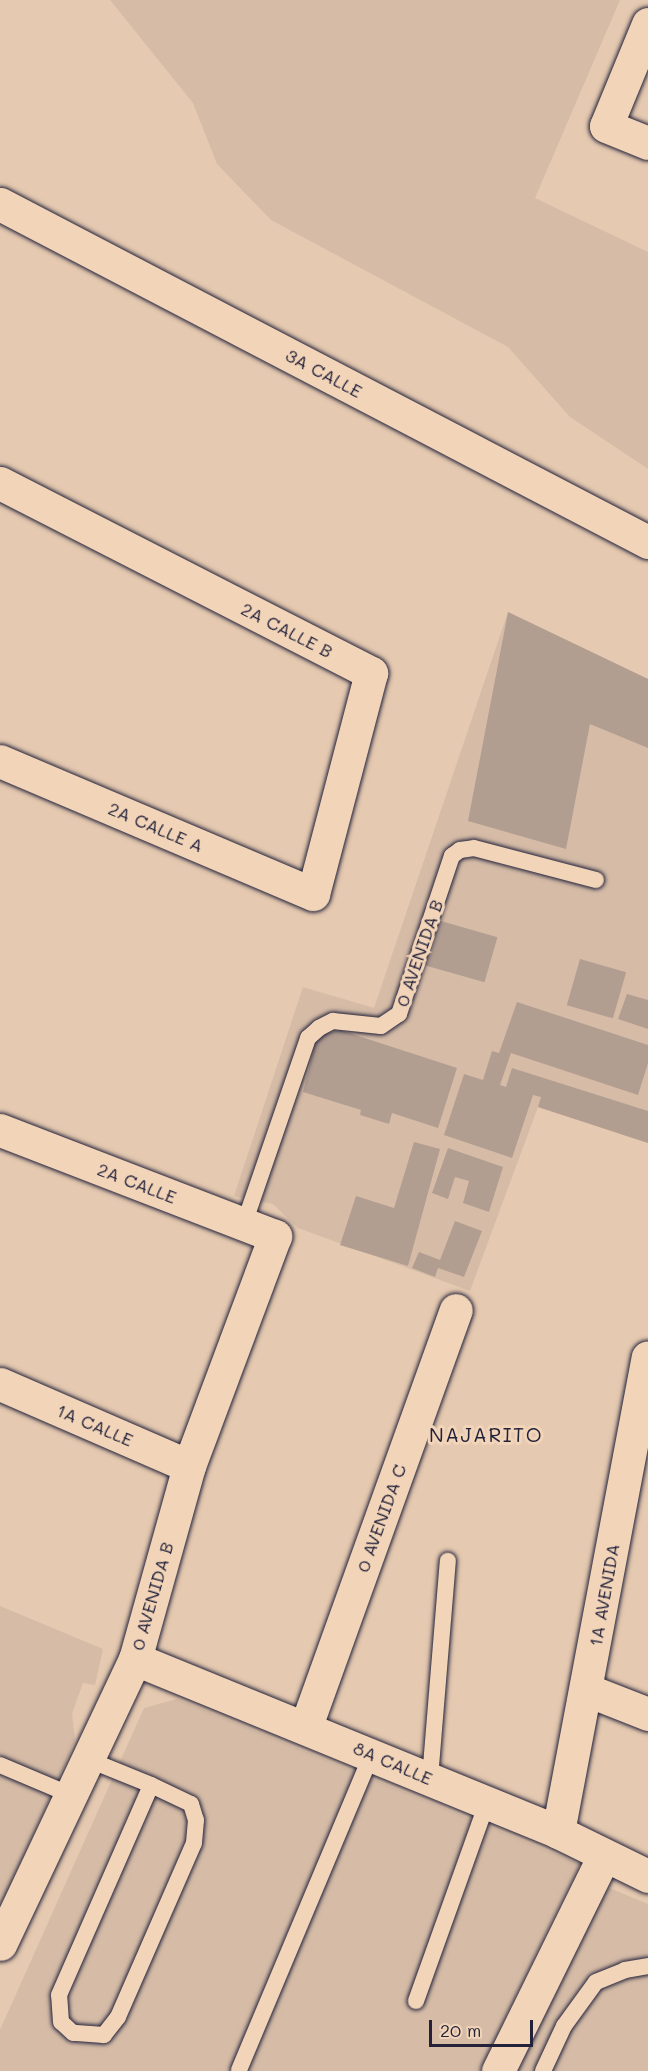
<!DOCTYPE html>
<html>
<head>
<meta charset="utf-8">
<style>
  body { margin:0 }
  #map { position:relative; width:648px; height:2071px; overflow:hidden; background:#e5c9b0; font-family:Mali,sans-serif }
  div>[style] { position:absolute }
  .built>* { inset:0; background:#d6bca7 }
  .building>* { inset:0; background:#b29d91; transform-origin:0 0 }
  .roads { filter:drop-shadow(0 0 2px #22223b) drop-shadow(0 0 2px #22223b) }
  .service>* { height:16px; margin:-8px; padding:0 8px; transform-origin:8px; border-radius:8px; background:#f2d4b8 }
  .minor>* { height:33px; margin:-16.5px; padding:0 16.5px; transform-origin:16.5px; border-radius:16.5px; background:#f2d4b8 }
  span { translate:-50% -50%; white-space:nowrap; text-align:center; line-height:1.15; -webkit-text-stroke:6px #f2d4b8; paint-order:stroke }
  .street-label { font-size:18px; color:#22223b }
  .neighbourhood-label { font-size:20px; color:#22223b; letter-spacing:1.5px }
  .scale { position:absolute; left:429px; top:2020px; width:104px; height:27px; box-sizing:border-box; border:3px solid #22223b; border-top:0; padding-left:8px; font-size:18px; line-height:21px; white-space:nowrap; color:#22223b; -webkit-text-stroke:4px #f2d4b8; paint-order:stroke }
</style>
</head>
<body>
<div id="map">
  <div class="built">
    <div style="clip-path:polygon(110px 0,620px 0,535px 198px,648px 252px,648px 469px,570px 417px,508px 347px,271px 220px,217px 164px,193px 103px)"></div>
    <div style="clip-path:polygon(508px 612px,648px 679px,648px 1143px,538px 1107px,470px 1291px,298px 1228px,273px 1204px,234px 1196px,303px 987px,374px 1008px)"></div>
    <div style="clip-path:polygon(0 1606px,103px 1649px,95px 1685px,83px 1683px,72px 1714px,75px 1739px,64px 1767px,0 1906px)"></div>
    <div style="clip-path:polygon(177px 1699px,580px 1864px,479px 2071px,0 2071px,0 2030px,144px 1708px)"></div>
    <div style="clip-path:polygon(607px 1887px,648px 1904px,648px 2071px,516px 2071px)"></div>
  </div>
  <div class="building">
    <div style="clip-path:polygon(508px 612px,648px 679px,648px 748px,590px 724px,566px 849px,468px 821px)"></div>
    <div style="left:434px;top:919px;width:66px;height:47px;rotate:16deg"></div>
    <div style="left:580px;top:959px;width:48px;height:48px;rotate:16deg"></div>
    <div style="clip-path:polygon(627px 994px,648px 1000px,648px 1029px,618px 1019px)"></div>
    <div style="clip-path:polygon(517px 1002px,648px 1045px,648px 1063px,638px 1095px,511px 1053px,500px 1085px,506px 1087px,512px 1068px,648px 1111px,648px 1143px,538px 1107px,541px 1097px,533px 1095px,512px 1158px,444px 1135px,464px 1074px,483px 1080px,492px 1051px,499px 1053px)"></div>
    <div style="clip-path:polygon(340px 1030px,457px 1068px,438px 1128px,392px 1113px,389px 1124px,360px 1115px,361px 1110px,303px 1092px,317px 1036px)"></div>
    <div style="clip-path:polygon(414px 1142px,440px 1149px,408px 1266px,340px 1245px,356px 1196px,394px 1208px)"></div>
    <div style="clip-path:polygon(448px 1148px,503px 1167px,489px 1212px,463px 1203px,469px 1181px,455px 1177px,448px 1199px,432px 1193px)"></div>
    <div style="clip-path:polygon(455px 1221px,482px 1231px,464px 1277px,438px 1268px,435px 1277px,412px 1268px,419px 1252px,440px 1260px)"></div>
  </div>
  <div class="roads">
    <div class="service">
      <div style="left:244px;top:1224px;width:197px;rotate:-71deg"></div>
      <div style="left:308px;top:1038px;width:15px;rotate:-42deg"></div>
      <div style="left:319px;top:1028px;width:16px;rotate:-27deg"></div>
      <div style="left:333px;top:1021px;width:48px;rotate:5.9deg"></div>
      <div style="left:381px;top:1026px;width:22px;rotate:-34deg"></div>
      <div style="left:399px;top:1014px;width:167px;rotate:-71.5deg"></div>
      <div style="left:452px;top:856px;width:10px;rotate:-37deg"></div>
      <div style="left:460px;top:850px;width:14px;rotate:-8deg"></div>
      <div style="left:474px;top:848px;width:126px;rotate:14.7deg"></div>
      <div style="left:87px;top:1759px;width:69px;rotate:22.1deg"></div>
      <div style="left:151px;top:1785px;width:44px;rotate:25.4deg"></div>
      <div style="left:191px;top:1804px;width:17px;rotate:73deg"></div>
      <div style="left:196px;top:1820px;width:23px;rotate:95deg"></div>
      <div style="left:194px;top:1843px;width:190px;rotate:113.6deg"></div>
      <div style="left:118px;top:2017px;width:23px;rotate:128deg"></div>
      <div style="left:104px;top:2035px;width:31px;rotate:-176deg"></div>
      <div style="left:73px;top:2033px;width:16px;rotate:-137deg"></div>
      <div style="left:61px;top:2022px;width:27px;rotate:-94deg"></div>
      <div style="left:59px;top:1995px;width:229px;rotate:-66.3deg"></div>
      <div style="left:0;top:1765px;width:77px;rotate:22.9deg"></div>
      <div style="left:430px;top:1778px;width:218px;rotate:-85.3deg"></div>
      <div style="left:416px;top:2001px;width:210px;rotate:-70.3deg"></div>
      <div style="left:239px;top:2070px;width:343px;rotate:-67.2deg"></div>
      <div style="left:543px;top:2071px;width:50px;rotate:-65deg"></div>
      <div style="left:564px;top:2026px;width:54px;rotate:-54deg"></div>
      <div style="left:596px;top:1982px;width:31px;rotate:-22deg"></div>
      <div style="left:625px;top:1970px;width:23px;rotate:-10deg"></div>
    </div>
    <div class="minor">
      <div style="left:648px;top:24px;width:110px;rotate:112.4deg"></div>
      <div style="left:606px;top:126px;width:45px;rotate:22deg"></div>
      <div style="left:0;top:204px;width:731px;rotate:27.55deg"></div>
      <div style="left:0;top:483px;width:417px;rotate:27.1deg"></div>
      <div style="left:371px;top:673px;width:228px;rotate:104.7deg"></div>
      <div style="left:313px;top:894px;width:340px;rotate:-157deg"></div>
      <div style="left:0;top:1130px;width:295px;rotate:21.1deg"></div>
      <div style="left:275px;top:1236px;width:246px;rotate:110.5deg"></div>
      <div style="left:189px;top:1466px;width:200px;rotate:105.6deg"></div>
      <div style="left:135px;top:1659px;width:315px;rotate:115.3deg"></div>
      <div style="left:0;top:1384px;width:206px;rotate:23.5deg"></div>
      <div style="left:135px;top:1659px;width:457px;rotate:22.2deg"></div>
      <div style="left:558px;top:1832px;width:100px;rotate:26.1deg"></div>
      <div style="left:587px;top:1690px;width:66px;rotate:21.5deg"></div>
      <div style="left:306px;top:1726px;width:442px;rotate:-70.2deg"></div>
      <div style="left:558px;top:1832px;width:483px;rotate:-79.3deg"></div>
      <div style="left:498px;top:2071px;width:240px;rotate:-63.8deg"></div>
    </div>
  </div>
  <div class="street-label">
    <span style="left:324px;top:373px;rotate:28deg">3A CALLE</span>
    <span style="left:287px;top:630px;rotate:27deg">2A CALLE B</span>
    <span style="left:156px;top:827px;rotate:23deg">2A CALLE A</span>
    <span style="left:419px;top:953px;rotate:-71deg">0 AVENIDA B</span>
    <span style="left:137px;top:1183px;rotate:21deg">2A CALLE</span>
    <span style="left:95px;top:1425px;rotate:23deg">1A CALLE</span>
    <span style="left:381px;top:1518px;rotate:-70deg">0 AVENIDA C</span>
    <span style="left:604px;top:1595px;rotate:-80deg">1A AVENIDA</span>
    <span style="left:152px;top:1596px;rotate:-74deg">0 AVENIDA B</span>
    <span style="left:393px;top:1763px;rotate:23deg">8A CALLE</span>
  </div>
  <div class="neighbourhood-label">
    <span style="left:486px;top:1434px">NAJARITO</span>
  </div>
  <div class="scale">20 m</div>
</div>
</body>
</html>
